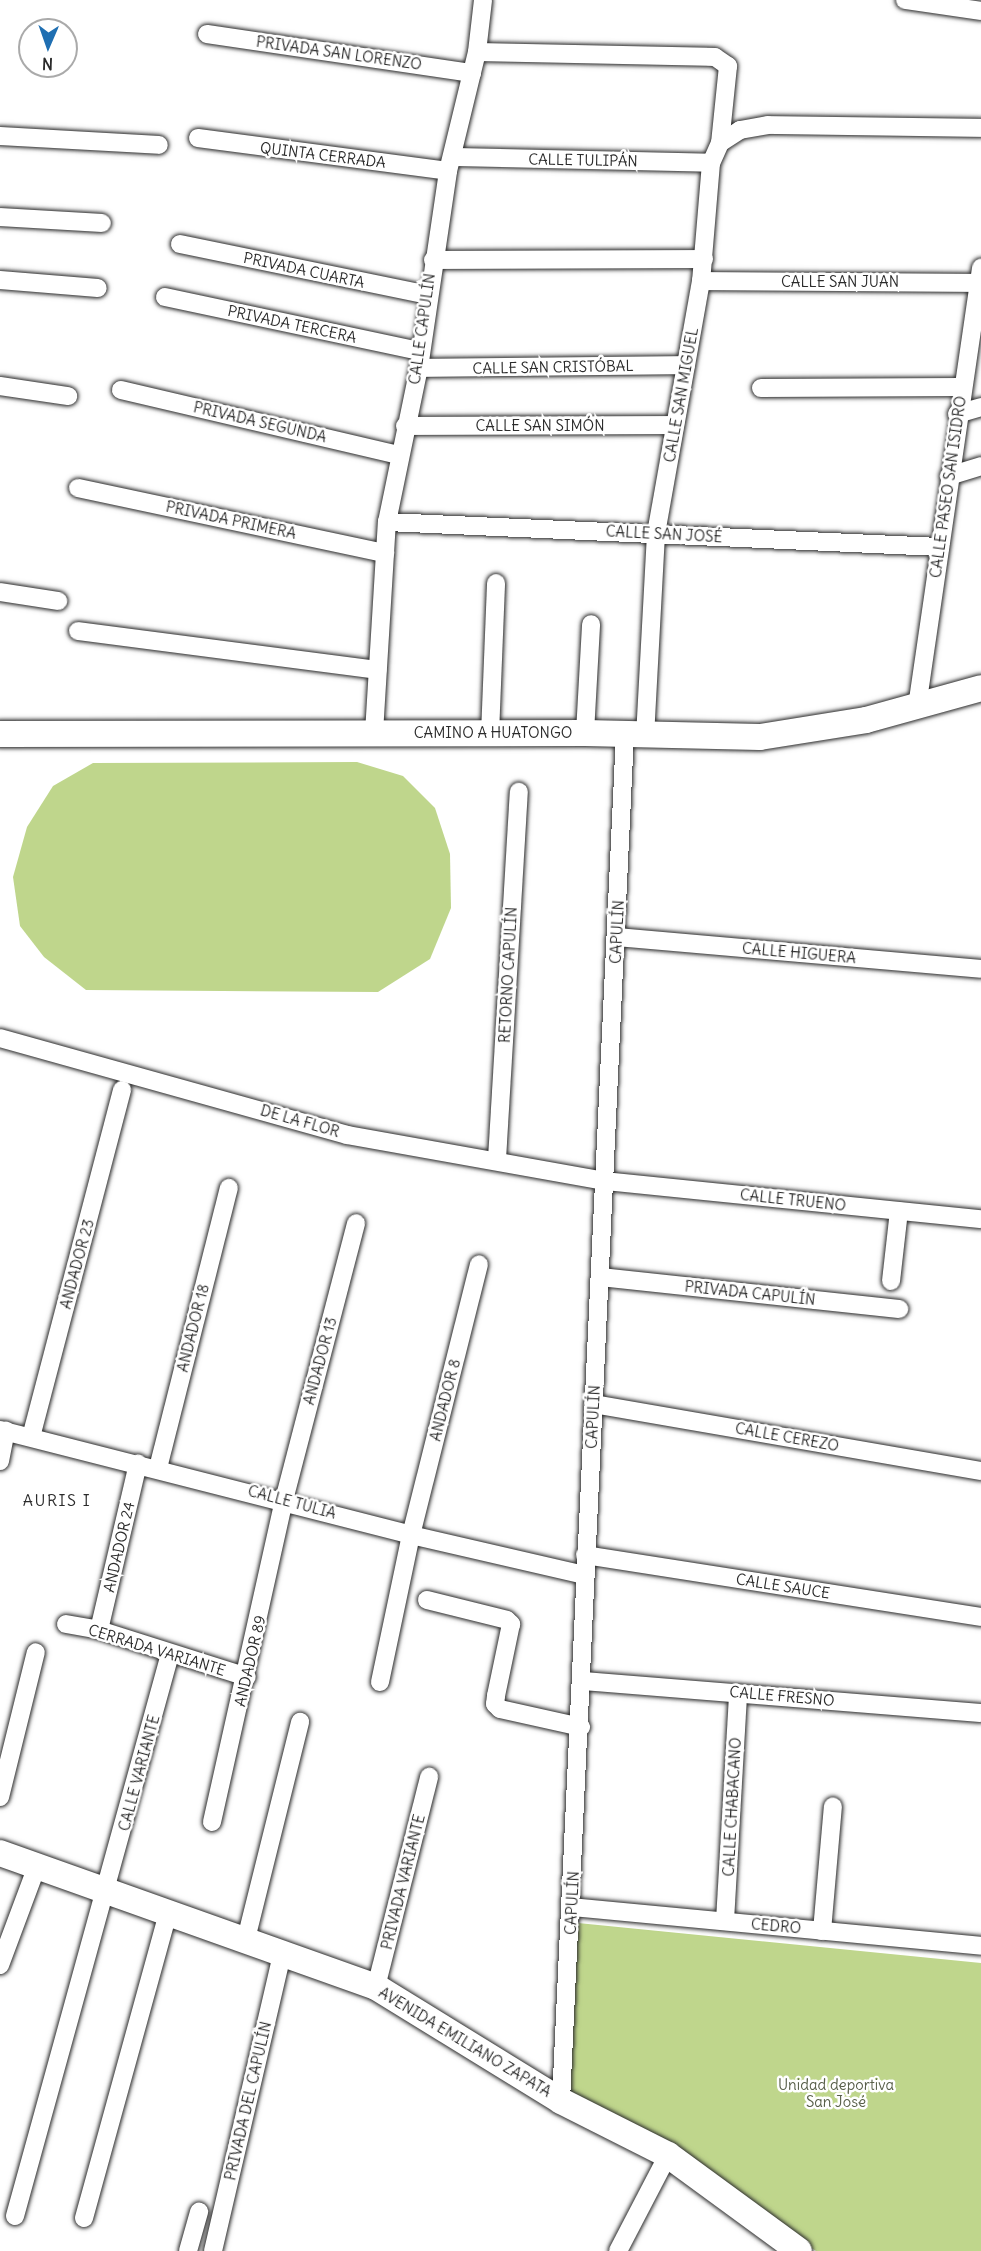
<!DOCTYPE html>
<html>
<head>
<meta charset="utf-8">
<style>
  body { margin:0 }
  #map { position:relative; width:981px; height:2251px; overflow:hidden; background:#fff; font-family:Delius,sans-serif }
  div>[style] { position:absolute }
  .green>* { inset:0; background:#bfd68c }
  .roads { filter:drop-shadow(0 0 2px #2b2b2b) drop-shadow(0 0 2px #2b2b2b) }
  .minor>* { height:18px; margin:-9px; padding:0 9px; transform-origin:9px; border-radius:9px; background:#fff }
  .secondary>* { height:26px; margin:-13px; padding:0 13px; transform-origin:13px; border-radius:13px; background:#fff }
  span { translate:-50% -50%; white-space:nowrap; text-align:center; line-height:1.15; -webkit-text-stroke:5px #fff; paint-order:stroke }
  .street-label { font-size:15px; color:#2b2b2b }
  .park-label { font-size:15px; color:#575e48 }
  .neighbourhood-label { font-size:16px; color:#2b2b2b; letter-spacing:1.5px }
  .north { position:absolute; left:18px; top:18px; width:60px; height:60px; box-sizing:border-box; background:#fff; border:2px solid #aaa; border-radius:50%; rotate:182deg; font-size:16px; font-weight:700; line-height:24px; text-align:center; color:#2b2b2b }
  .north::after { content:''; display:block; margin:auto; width:21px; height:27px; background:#1f6fb2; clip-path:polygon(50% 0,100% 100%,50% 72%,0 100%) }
</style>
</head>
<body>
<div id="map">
  <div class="green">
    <div style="clip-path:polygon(357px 762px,403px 776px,435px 808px,450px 854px,451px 908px,430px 959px,378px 992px,86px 990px,44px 957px,20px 926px,13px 877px,27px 827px,53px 786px,93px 763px)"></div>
    <div style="clip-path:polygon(578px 1923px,981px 1963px,981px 2251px,816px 2251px,565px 2089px)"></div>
  </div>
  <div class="roads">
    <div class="minor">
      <div style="left:905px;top:0;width:77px;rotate:8.2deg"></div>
      <div style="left:207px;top:34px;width:268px;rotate:8.4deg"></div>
      <div style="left:477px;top:52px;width:238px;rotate:1.2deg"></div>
      <div style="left:715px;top:57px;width:16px;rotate:35deg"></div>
      <div style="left:728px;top:66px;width:77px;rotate:95.9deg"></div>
      <div style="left:720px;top:143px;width:22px;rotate:114deg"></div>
      <div style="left:711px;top:163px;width:118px;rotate:94.8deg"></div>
      <div style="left:701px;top:281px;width:257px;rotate:100.1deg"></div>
      <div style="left:656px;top:534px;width:200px;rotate:93.1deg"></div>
      <div style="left:0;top:136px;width:159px;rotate:3.2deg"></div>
      <div style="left:198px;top:138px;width:252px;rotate:7.5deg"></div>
      <div style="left:720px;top:143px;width:24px;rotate:-33deg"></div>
      <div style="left:740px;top:130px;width:28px;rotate:-10deg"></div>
      <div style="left:768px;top:125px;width:213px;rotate:0.8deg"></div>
      <div style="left:455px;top:157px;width:256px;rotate:1.3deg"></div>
      <div style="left:0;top:217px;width:102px;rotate:3.4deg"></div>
      <div style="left:180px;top:244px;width:253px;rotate:11.6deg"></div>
      <div style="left:433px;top:260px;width:271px;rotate:-0.2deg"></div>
      <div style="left:0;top:280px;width:98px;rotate:4.7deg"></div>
      <div style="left:701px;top:281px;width:278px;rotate:0.4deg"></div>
      <div style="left:165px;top:297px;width:261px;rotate:12deg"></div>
      <div style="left:419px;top:368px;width:267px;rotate:-0.6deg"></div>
      <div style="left:0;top:386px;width:69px;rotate:8.4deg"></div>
      <div style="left:761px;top:388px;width:200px;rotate:-0.3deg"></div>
      <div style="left:121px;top:390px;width:285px;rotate:13.2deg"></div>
      <div style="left:957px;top:414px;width:25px;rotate:-16deg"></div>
      <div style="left:405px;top:426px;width:270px;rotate:-0.2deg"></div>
      <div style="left:949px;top:476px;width:34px;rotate:-17deg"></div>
      <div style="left:78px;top:488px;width:314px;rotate:12deg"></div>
      <div style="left:387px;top:522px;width:554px;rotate:2.59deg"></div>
      <div style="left:0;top:592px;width:59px;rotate:8.8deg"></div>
      <div style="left:78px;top:631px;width:302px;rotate:7.4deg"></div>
      <div style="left:917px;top:707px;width:444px;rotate:-81.7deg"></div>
      <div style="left:374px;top:733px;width:211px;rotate:-86.5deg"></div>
      <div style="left:387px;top:522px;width:157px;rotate:-78.3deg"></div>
      <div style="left:419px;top:368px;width:199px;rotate:-81.6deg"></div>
      <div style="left:448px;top:171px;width:122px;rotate:-76.3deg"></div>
      <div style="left:477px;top:52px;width:52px;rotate:-83.4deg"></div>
      <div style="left:585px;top:733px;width:109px;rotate:-86.8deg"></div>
      <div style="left:490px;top:734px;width:151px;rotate:-87.7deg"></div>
      <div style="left:617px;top:937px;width:365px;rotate:5deg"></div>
      <div style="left:0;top:1038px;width:360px;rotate:15.6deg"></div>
      <div style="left:347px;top:1135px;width:262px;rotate:10.1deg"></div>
      <div style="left:605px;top:1181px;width:378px;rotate:5.8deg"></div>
      <div style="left:497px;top:1159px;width:368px;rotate:-86.6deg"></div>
      <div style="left:600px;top:1277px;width:301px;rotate:6.1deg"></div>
      <div style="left:891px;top:1281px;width:70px;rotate:-83.5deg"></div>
      <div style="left:593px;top:1404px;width:394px;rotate:9.8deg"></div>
      <div style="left:0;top:1430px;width:424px;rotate:14.3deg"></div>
      <div style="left:411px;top:1535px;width:178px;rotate:13deg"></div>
      <div style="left:31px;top:1437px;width:359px;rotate:-75.3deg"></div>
      <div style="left:0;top:1461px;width:31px;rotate:-79deg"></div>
      <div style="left:158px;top:1468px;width:289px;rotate:-75.8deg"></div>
      <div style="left:585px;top:1555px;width:401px;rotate:8.9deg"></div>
      <div style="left:427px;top:1600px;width:82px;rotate:14deg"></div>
      <div style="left:507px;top:1620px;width:6px;rotate:45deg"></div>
      <div style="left:511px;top:1624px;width:74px;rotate:101.8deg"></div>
      <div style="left:496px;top:1696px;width:8px;rotate:97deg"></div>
      <div style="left:495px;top:1704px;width:7px;rotate:45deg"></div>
      <div style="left:500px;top:1709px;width:83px;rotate:12.5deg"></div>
      <div style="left:66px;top:1624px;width:34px;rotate:10deg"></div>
      <div style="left:99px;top:1630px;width:155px;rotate:17.6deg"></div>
      <div style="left:99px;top:1630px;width:171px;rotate:-76.8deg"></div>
      <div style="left:583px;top:1681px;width:399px;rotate:4.6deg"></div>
      <div style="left:380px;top:1682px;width:150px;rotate:-78.1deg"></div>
      <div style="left:411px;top:1535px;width:279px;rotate:-75.9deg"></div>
      <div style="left:0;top:1797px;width:149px;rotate:-76.1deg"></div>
      <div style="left:212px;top:1822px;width:330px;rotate:-77.4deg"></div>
      <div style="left:284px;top:1500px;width:286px;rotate:-75.4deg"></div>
      <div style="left:571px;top:1907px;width:412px;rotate:5.4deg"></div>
      <div style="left:725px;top:1921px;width:228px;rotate:-86.7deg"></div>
      <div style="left:822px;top:1931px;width:125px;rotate:-85deg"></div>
      <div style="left:246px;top:1939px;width:224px;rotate:-76deg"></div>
      <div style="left:0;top:1965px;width:106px;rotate:-69.5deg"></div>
      <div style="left:376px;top:1987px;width:217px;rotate:-75.8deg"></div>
      <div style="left:561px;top:2101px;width:1368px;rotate:-87.32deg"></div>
      <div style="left:15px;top:2216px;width:583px;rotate:-74.58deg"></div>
      <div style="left:84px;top:2218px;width:317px;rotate:-74.6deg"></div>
      <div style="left:188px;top:2251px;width:41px;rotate:-74.2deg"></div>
      <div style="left:213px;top:2251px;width:308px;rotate:-76.9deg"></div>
      <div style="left:618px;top:2251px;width:108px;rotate:-62.5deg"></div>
    </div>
    <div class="secondary">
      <div style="left:0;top:734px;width:585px;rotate:-0.1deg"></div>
      <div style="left:585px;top:733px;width:175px;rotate:1.3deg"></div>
      <div style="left:760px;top:737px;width:107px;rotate:-9.1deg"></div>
      <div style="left:866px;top:720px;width:119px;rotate:-15.5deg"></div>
      <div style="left:0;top:1853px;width:399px;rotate:19.6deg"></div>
      <div style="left:376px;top:1987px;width:217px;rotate:31.6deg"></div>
      <div style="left:561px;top:2101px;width:120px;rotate:26.8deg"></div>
      <div style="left:668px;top:2155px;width:162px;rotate:36.2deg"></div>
    </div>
  </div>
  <div class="street-label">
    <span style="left:339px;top:53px;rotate:8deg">PRIVADA SAN LORENZO</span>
    <span style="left:323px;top:155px;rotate:7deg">QUINTA CERRADA</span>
    <span style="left:583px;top:160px;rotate:1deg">CALLE TULIPÁN</span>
    <span style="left:304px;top:270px;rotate:12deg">PRIVADA CUARTA</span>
    <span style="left:840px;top:282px">CALLE SAN JUAN</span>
    <span style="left:292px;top:324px;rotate:12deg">PRIVADA TERCERA</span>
    <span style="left:422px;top:329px;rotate:-82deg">CALLE CAPULÍN</span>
    <span style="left:553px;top:367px;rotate:-1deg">CALLE SAN CRISTÓBAL</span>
    <span style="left:681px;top:395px;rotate:-80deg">CALLE SAN MIGUEL</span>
    <span style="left:260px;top:422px;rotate:13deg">PRIVADA SEGUNDA</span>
    <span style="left:540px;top:426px">CALLE SAN SIMÓN</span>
    <span style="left:948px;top:487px;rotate:-82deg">CALLE PASEO SAN ISIDRO</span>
    <span style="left:231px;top:520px;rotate:12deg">PRIVADA PRIMERA</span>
    <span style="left:664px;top:534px;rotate:3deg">CALLE SAN JOSÉ</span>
    <span style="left:493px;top:733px">CAMINO A HUATONGO</span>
    <span style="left:617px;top:932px;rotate:-87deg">CAPULÍN</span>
    <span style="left:799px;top:953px;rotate:5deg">CALLE HIGUERA</span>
    <span style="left:508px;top:975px;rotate:-87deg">RETORNO CAPULÍN</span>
    <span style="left:300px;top:1121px;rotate:16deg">DE LA FLOR</span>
    <span style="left:793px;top:1200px;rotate:6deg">CALLE TRUENO</span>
    <span style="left:77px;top:1264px;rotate:-75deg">ANDADOR 23</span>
    <span style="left:750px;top:1293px;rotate:6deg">PRIVADA CAPULÍN</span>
    <span style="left:193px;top:1328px;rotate:-76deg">ANDADOR 18</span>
    <span style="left:320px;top:1361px;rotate:-75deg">ANDADOR 13</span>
    <span style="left:445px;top:1400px;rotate:-76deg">ANDADOR 8</span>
    <span style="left:593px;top:1417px;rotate:-87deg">CAPULÍN</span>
    <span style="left:787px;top:1437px;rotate:10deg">CALLE CEREZO</span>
    <span style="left:292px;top:1502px;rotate:15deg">CALLE TULIA</span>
    <span style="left:119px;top:1547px;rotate:-77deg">ANDADOR 24</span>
    <span style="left:783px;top:1586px;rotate:9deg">CALLE SAUCE</span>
    <span style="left:157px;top:1650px;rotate:17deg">CERRADA VARIANTE</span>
    <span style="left:250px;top:1661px;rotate:-77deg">ANDADOR 89</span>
    <span style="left:782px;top:1696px;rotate:5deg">CALLE FRESNO</span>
    <span style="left:139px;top:1773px;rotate:-75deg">CALLE VARIANTE</span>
    <span style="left:732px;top:1807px;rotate:-87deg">CALLE CHABACANO</span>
    <span style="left:403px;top:1882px;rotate:-76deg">PRIVADA VARIANTE</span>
    <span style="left:572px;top:1903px;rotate:-87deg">CAPULÍN</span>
    <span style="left:776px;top:1926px;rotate:5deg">CEDRO</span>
    <span style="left:465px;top:2042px;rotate:31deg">AVENIDA EMILIANO ZAPATA</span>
    <span style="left:248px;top:2101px;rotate:-77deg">PRIVADA DEL CAPULÍN</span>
  </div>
  <div class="park-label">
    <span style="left:836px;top:2093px">Unidad deportiva<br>San José</span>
  </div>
  <div class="neighbourhood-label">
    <span style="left:57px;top:1500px">AURIS I</span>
  </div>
  <div class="north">N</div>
</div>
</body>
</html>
